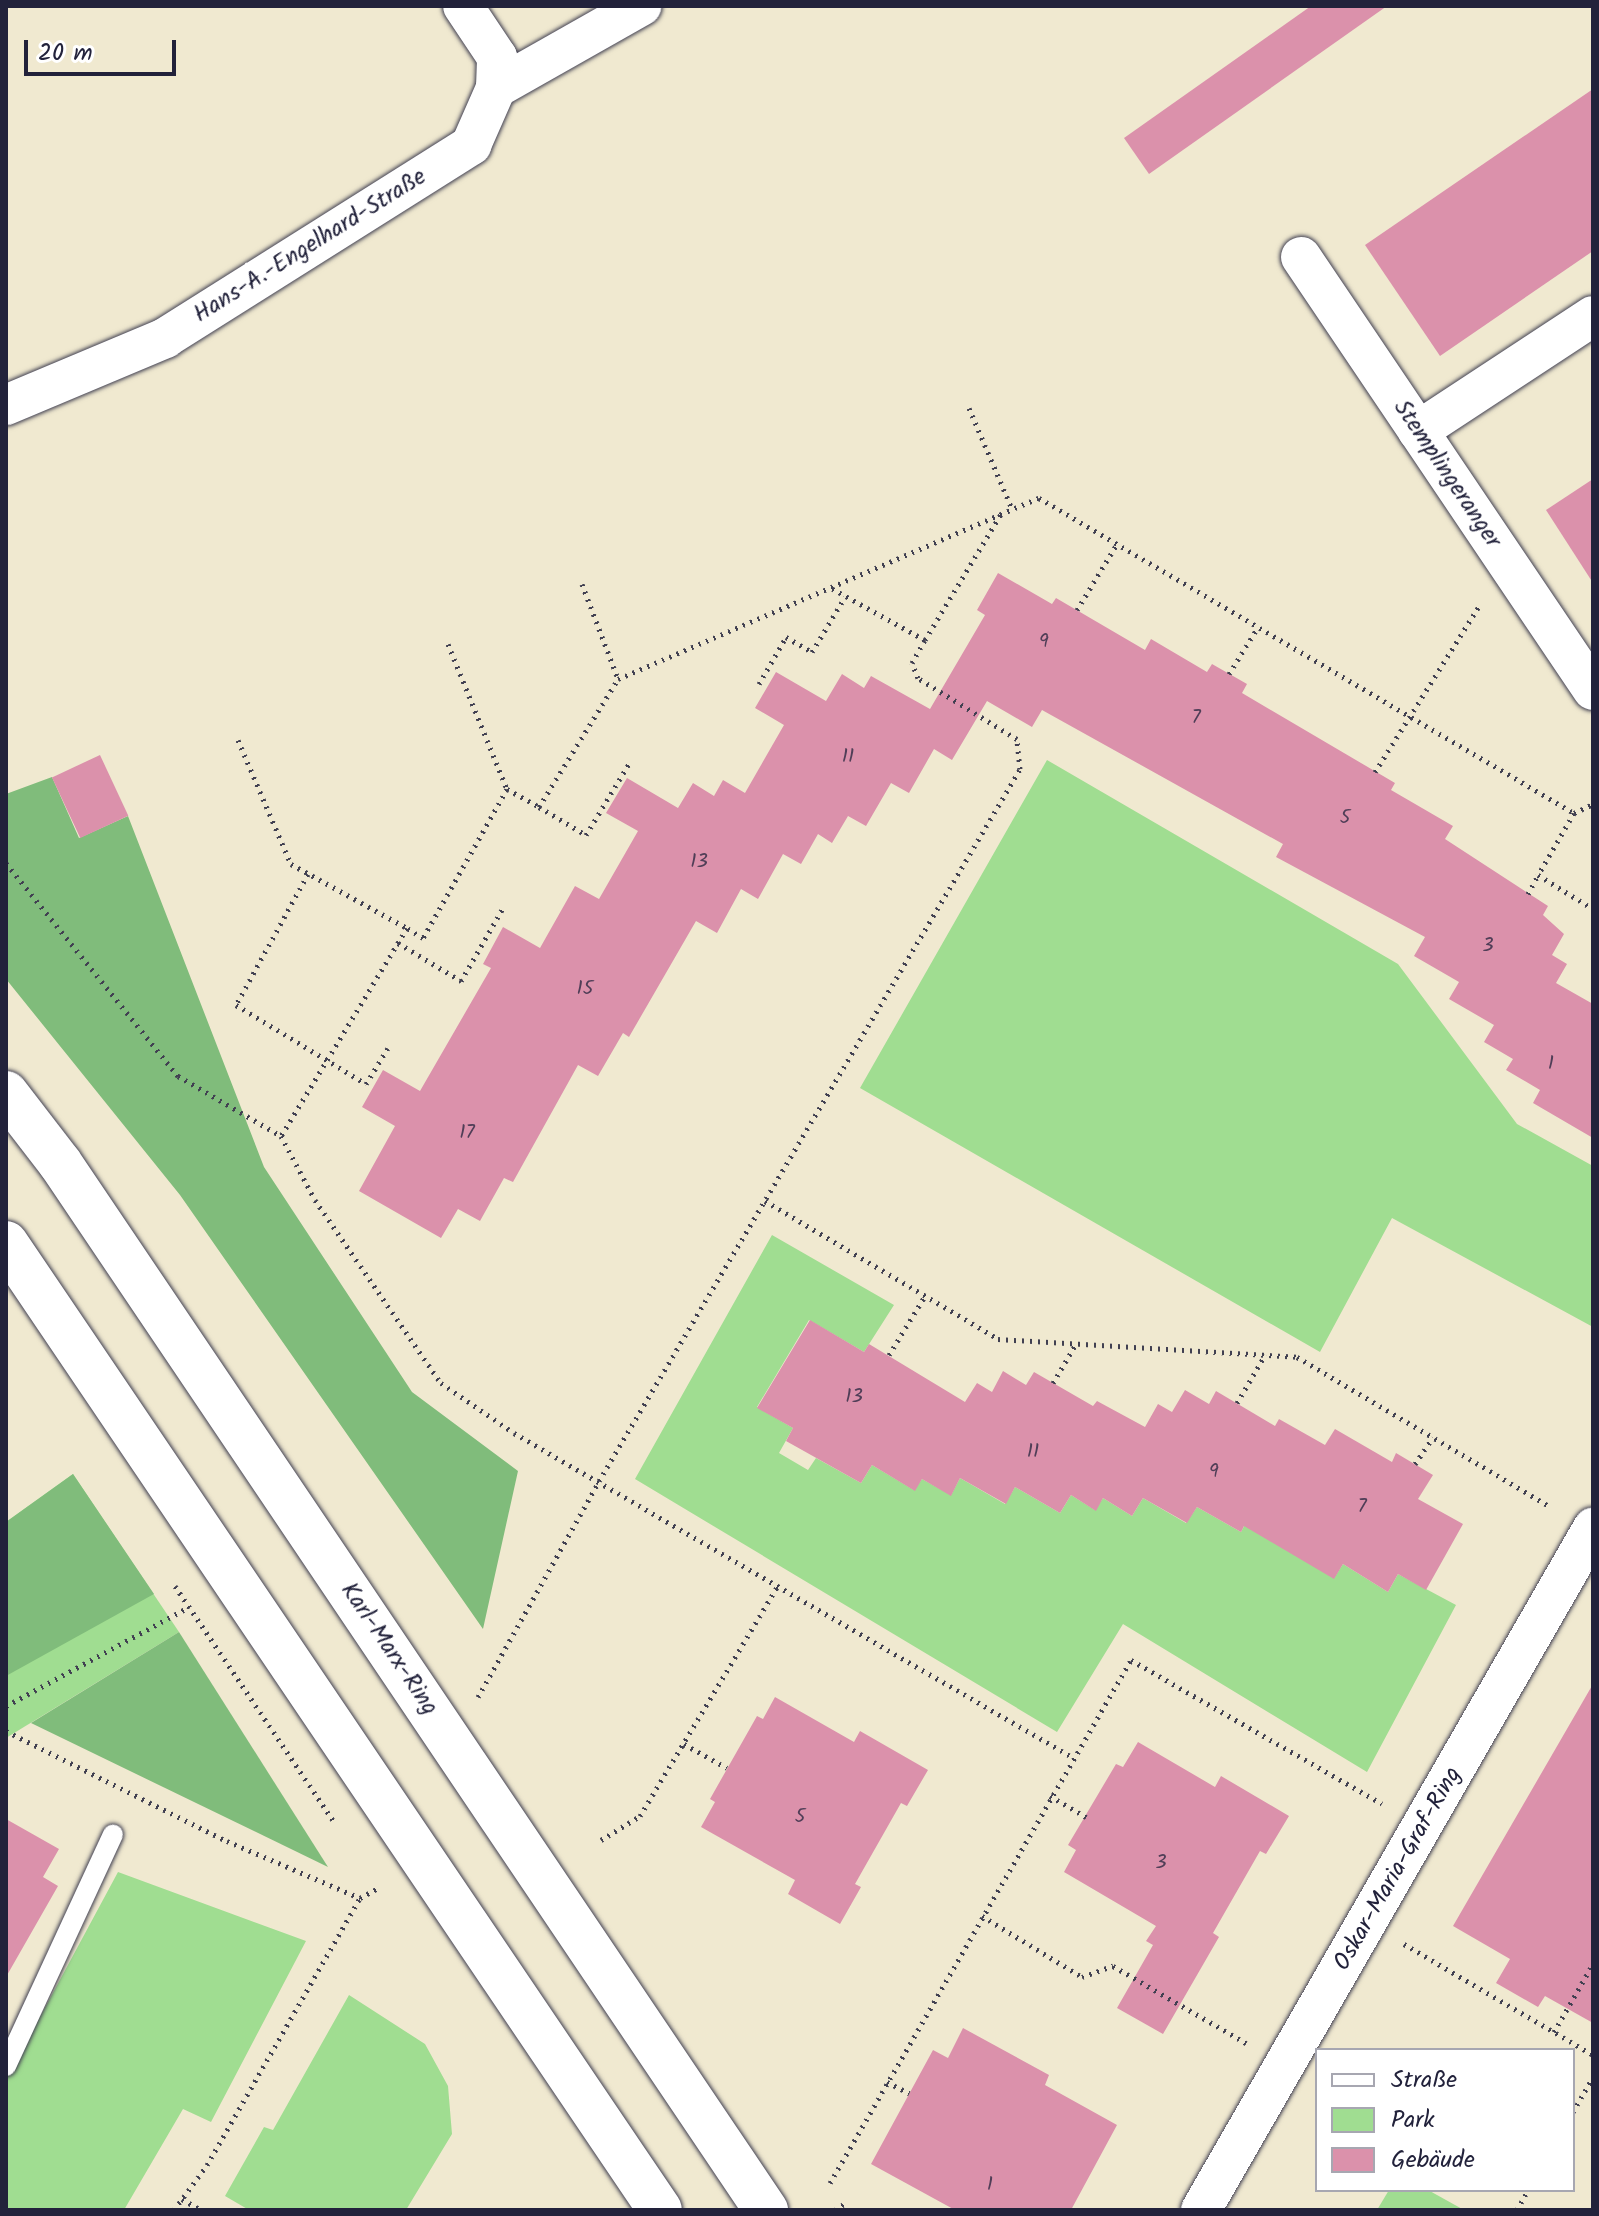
<!DOCTYPE html>
<html>
<head>
<meta charset="utf-8">
<style>
  body { margin:0 }
  #map { position:relative; width:1599px; height:2216px; overflow:hidden; background:#f0e9d0; font-family:Kalam,sans-serif }
  div>[style] { position:absolute }
  .green>* { inset:0; background:#a0dd91 }
  .forest>* { inset:0; background:#80bc7b }
  .building>* { inset:0; background:#db91ab; transform-origin:0 0 }
  .path>* { height:5px; margin-top:-2.5px; transform-origin:0; background:repeating-linear-gradient(90deg,#414051 0 2px,transparent 0 8px) }
  .roads { filter:drop-shadow(0 0 2px #414051) drop-shadow(0 0 2px #414051) }
  .service>* { height:20px; margin:-10px; padding:0 10px; transform-origin:10px; border-radius:10px; background:#fff }
  .minor>* { height:40px; margin:-20px; padding:0 20px; transform-origin:20px; border-radius:20px; background:#fff }
  .secondary>* { height:44px; margin:-22px; padding:0 22px; transform-origin:22px; border-radius:22px; background:#fff }
  span { translate:-50% -50%; white-space:nowrap; text-align:center; line-height:1.15; -webkit-text-stroke:8px #fff; paint-order:stroke }
  .number-label { font-size:20px; color:#503e57 }
  .number-label span { -webkit-text-stroke-width:0 }
  .street-label { font-size:24px; color:#22223b }
  .frame { position:absolute; inset:0; border:8px solid #22223b; pointer-events:none }
  .legend { position:absolute; left:1315px; top:2048px; width:260px; height:144px; box-sizing:border-box; background:#fff; border:2px solid #a7a7b1; margin:0; padding:10px 14px; list-style:none; font-size:24px; color:#22223b }
  .legend li { display:flex; align-items:center; gap:16px; height:40px }
  .legend b { width:40px; border:2px solid #a7a7b1 }
  .scale { position:absolute; left:24px; top:40px; width:152px; height:36px; box-sizing:border-box; border:4px solid #22223b; border-top:0; padding-left:10px; font-size:24px; line-height:28px; white-space:nowrap; color:#22223b; -webkit-text-stroke:6px #fff; paint-order:stroke }
</style>
</head>
<body>
<div id="map">
  <div class="green">
    <div style="clip-path:polygon(1047px 760px,1398px 964px,1517px 1124px,1593px 1166px,1593px 1327px,1392px 1218px,1320px 1352px,860px 1088px)"></div>
    <div style="clip-path:polygon(772px 1235px,894px 1305px,864px 1352px,809px 1320px,757px 1407px,793px 1428px,779px 1453px,808px 1470px,816px 1458px,861px 1483px,872px 1465px,914px 1490px,922px 1479px,951px 1495px,960px 1478px,1005px 1504px,1015px 1487px,1060px 1513px,1071px 1495px,1095px 1510px,1103px 1498px,1132px 1516px,1143px 1498px,1186px 1523px,1197px 1507px,1241px 1532px,1251px 1513px,1334px 1578px,1343px 1564px,1388px 1592px,1398px 1574px,1456px 1605px,1367px 1772px,1123px 1624px,1057px 1732px,635px 1479px)"></div>
    <div style="clip-path:polygon(73px 1474px,179px 1632px,6px 1738px,6px 1522px)"></div>
    <div style="clip-path:polygon(118px 1872px,306px 1941px,211px 2122px,183px 2109px,124px 2210px,6px 2210px,6px 2080px)"></div>
    <div style="clip-path:polygon(349px 1995px,425px 2044px,448px 2086px,452px 2134px,406px 2210px,249px 2210px,225px 2196px,264px 2127px,273px 2130px)"></div>
    <div style="clip-path:polygon(1389px 2190px,1428px 2190px,1464px 2210px,1377px 2210px)"></div>
  </div>
  <div class="forest">
    <div style="clip-path:polygon(52px 777px,79px 838px,128px 816px,264px 1167px,412px 1392px,518px 1471px,483px 1629px,180px 1195px,6px 979px,6px 794px)"></div>
    <div style="clip-path:polygon(73px 1474px,154px 1594px,6px 1676px,6px 1522px)"></div>
    <div style="clip-path:polygon(179px 1632px,328px 1867px,31px 1723px)"></div>
  </div>
  <div class="building">
    <div style="clip-path:polygon(1311px 6px,1387px 6px,1149px 174px,1124px 138px)"></div>
    <div style="clip-path:polygon(1593px 89px,1593px 251px,1440px 356px,1365px 245px)"></div>
    <div style="clip-path:polygon(1593px 479px,1593px 583px,1546px 510px)"></div>
    <div style="clip-path:polygon(998px 573px,1052px 604px,1056px 598px,1145px 650px,1151px 639px,1207px 672px,1212px 664px,1247px 684px,1242px 693px,1395px 783px,1391px 790px,1453px 826px,1445px 839px,1548px 906px,1543px 915px,1564px 934px,1552px 955px,1567px 964px,1556px 983px,1593px 1004px,1593px 1138px,1533px 1103px,1540px 1090px,1506px 1070px,1513px 1059px,1484px 1042px,1494px 1025px,1449px 999px,1459px 982px,1414px 956px,1425px 937px,1276px 857px,1283px 844px,1042px 710px,1032px 727px,987px 701px,952px 760px,934px 749px,909px 793px,891px 783px,866px 826px,848px 816px,832px 843px,818px 834px,801px 864px,783px 854px,758px 899px,741px 889px,717px 933px,696px 921px,629px 1037px,623px 1033px,598px 1076px,578px 1065px,513px 1182px,504px 1178px,480px 1221px,458px 1209px,441px 1238px,359px 1191px,395px 1126px,362px 1107px,383px 1070px,420px 1091px,491px 968px,483px 964px,503px 927px,540px 948px,575px 886px,599px 899px,638px 831px,606px 813px,627px 778px,678px 808px,693px 783px,714px 796px,723px 780px,745px 793px,784px 725px,755px 708px,776px 672px,826px 701px,842px 674px,864px 688px,871px 676px,930px 709px,985px 615px,977px 610px)"></div>
    <div style="left:100px;top:755px;width:67px;height:53px;rotate:65deg"></div>
    <div style="clip-path:polygon(810px 1320px,864px 1352px,869px 1344px,965px 1402px,977px 1383px,992px 1392px,1003px 1371px,1026px 1385px,1034px 1372px,1093px 1406px,1097px 1401px,1145px 1427px,1158px 1404px,1172px 1412px,1185px 1390px,1209px 1404px,1216px 1391px,1275px 1426px,1279px 1419px,1325px 1445px,1335px 1429px,1392px 1462px,1396px 1453px,1433px 1475px,1418px 1499px,1463px 1524px,1426px 1590px,1398px 1574px,1388px 1592px,1343px 1564px,1334px 1579px,1244px 1526px,1241px 1532px,1197px 1507px,1187px 1523px,1143px 1498px,1132px 1516px,1103px 1498px,1096px 1511px,1071px 1495px,1060px 1513px,1015px 1487px,1006px 1504px,960px 1478px,951px 1496px,922px 1479px,915px 1491px,872px 1465px,861px 1483px,786px 1441px,793px 1428px,757px 1408px)"></div>
    <div style="clip-path:polygon(1593px 1684px,1593px 2023px,1545px 1996px,1538px 2007px,1496px 1983px,1510px 1959px,1453px 1926px)"></div>
    <div style="clip-path:polygon(775px 1697px,854px 1742px,860px 1731px,928px 1770px,907px 1806px,901px 1803px,855px 1884px,861px 1887px,840px 1924px,788px 1894px,795px 1880px,701px 1827px,715px 1802px,710px 1799px,757px 1716px,763px 1719px)"></div>
    <div style="clip-path:polygon(1138px 1742px,1215px 1787px,1221px 1776px,1289px 1816px,1266px 1854px,1260px 1851px,1213px 1933px,1219px 1937px,1163px 2034px,1117px 2008px,1153px 1945px,1146px 1941px,1156px 1926px,1064px 1872px,1076px 1850px,1068px 1845px,1116px 1764px,1123px 1767px)"></div>
    <div style="clip-path:polygon(6px 1819px,59px 1849px,43px 1877px,58px 1886px,6px 1977px)"></div>
    <div style="clip-path:polygon(963px 2028px,1049px 2075px,1045px 2085px,1117px 2125px,1071px 2210px,955px 2210px,871px 2164px,933px 2050px,948px 2058px)"></div>
  </div>
  <div class="path">
    <div style="left:969px;top:408px;width:110px;rotate:66.9deg"></div>
    <div style="left:582px;top:584px;width:102px;rotate:69.2deg"></div>
    <div style="left:1077px;top:610px;width:77px;rotate:-58.8deg"></div>
    <div style="left:925px;top:640px;width:147px;rotate:-58.9deg"></div>
    <div style="left:448px;top:644px;width:157px;rotate:67.9deg"></div>
    <div style="left:507px;top:789px;width:37px;rotate:29deg"></div>
    <div style="left:539px;top:807px;width:150px;rotate:-58.3deg"></div>
    <div style="left:618px;top:679px;width:458px;rotate:-23.3deg"></div>
    <div style="left:1039px;top:498px;width:621px;rotate:30.49deg"></div>
    <div style="left:1574px;top:813px;width:21px;rotate:-25deg"></div>
    <div style="left:1229px;top:674px;width:55px;rotate:-58.3deg"></div>
    <div style="left:759px;top:684px;width:54px;rotate:-60.1deg"></div>
    <div style="left:786px;top:637px;width:30px;rotate:30deg"></div>
    <div style="left:812px;top:652px;width:64px;rotate:-59deg"></div>
    <div style="left:238px;top:740px;width:135px;rotate:66.9deg"></div>
    <div style="left:291px;top:864px;width:132px;rotate:28.9deg"></div>
    <div style="left:1375px;top:772px;width:199px;rotate:-57.9deg"></div>
    <div style="left:507px;top:789px;width:171px;rotate:119.4deg"></div>
    <div style="left:423px;top:938px;width:19px;rotate:-148deg"></div>
    <div style="left:407px;top:928px;width:243px;rotate:121.2deg"></div>
    <div style="left:281px;top:1136px;width:72px;rotate:62deg"></div>
    <div style="left:315px;top:1200px;width:222px;rotate:55.5deg"></div>
    <div style="left:441px;top:1383px;width:88px;rotate:34.4deg"></div>
    <div style="left:514px;top:1433px;width:645px;rotate:30.14deg"></div>
    <div style="left:539px;top:807px;width:55px;rotate:30.8deg"></div>
    <div style="left:586px;top:835px;width:85px;rotate:-58.9deg"></div>
    <div style="left:1574px;top:813px;width:72px;rotate:120.1deg"></div>
    <div style="left:1538px;top:875px;width:65px;rotate:31.7deg"></div>
    <div style="left:6px;top:863px;width:274px;rotate:51.1deg"></div>
    <div style="left:178px;top:1076px;width:119px;rotate:30.2deg"></div>
    <div style="left:308px;top:874px;width:149px;rotate:118.8deg"></div>
    <div style="left:236px;top:1005px;width:152px;rotate:31.3deg"></div>
    <div style="left:366px;top:1084px;width:42px;rotate:-58.6deg"></div>
    <div style="left:1528px;top:894px;width:21px;rotate:-62deg"></div>
    <div style="left:398px;top:943px;width:74px;rotate:31.1deg"></div>
    <div style="left:461px;top:981px;width:84px;rotate:-60.1deg"></div>
    <div style="left:765px;top:1201px;width:271px;rotate:30.6deg"></div>
    <div style="left:998px;top:1339px;width:300px;rotate:3.4deg"></div>
    <div style="left:1297px;top:1357px;width:293px;rotate:30.6deg"></div>
    <div style="left:889px;top:1355px;width:69px;rotate:-58.6deg"></div>
    <div style="left:1053px;top:1383px;width:45px;rotate:-59.5deg"></div>
    <div style="left:1237px;top:1403px;width:56px;rotate:-59.7deg"></div>
    <div style="left:1415px;top:1464px;width:32px;rotate:-56deg"></div>
    <div style="left:175px;top:1586px;width:286px;rotate:56deg"></div>
    <div style="left:478px;top:1697px;width:248px;rotate:-60.7deg"></div>
    <div style="left:599px;top:1481px;width:827px;rotate:-59.4deg"></div>
    <div style="left:1020px;top:769px;width:30px;rotate:-96deg"></div>
    <div style="left:1017px;top:739px;width:116px;rotate:-148.4deg"></div>
    <div style="left:918px;top:678px;width:16px;rotate:-112deg"></div>
    <div style="left:912px;top:663px;width:26px;rotate:-61deg"></div>
    <div style="left:925px;top:640px;width:107px;rotate:-151deg"></div>
    <div style="left:6px;top:1706px;width:208px;rotate:-28.4deg"></div>
    <div style="left:6px;top:1731px;width:247px;rotate:26.5deg"></div>
    <div style="left:227px;top:1841px;width:145px;rotate:23.2deg"></div>
    <div style="left:684px;top:1744px;width:49px;rotate:29.2deg"></div>
    <div style="left:1050px;top:1796px;width:42px;rotate:30.3deg"></div>
    <div style="left:601px;top:1840px;width:46px;rotate:-31.6deg"></div>
    <div style="left:640px;top:1816px;width:269px;rotate:-59.1deg"></div>
    <div style="left:982px;top:1916px;width:117px;rotate:31.4deg"></div>
    <div style="left:1082px;top:1977px;width:33px;rotate:-20deg"></div>
    <div style="left:1113px;top:1966px;width:154px;rotate:30.1deg"></div>
    <div style="left:1404px;top:1944px;width:219px;rotate:30.4deg"></div>
    <div style="left:1554px;top:2032px;width:78px;rotate:-60.2deg"></div>
    <div style="left:887px;top:2082px;width:25px;rotate:27deg"></div>
    <div style="left:1573px;top:2112px;width:40px;rotate:-60.3deg"></div>
    <div style="left:830px;top:2183px;width:603px;rotate:-60.08deg"></div>
    <div style="left:1131px;top:1660px;width:289px;rotate:29.8deg"></div>
    <div style="left:182px;top:2199px;width:22px;rotate:30deg"></div>
    <div style="left:174px;top:2210px;width:56px;rotate:-53.7deg"></div>
    <div style="left:207px;top:2165px;width:308px;rotate:-60.2deg"></div>
    <div style="left:360px;top:1898px;width:21px;rotate:-29deg"></div>
    <div style="left:835px;top:2210px;width:11px;rotate:-34deg"></div>
    <div style="left:1517px;top:2210px;width:23px;rotate:-61deg"></div>
  </div>
  <div class="roads">
    <div class="service">
      <div style="left:6px;top:2066px;width:255px;rotate:-65.2deg"></div>
    </div>
    <div class="minor">
      <div style="left:496px;top:88px;width:167px;rotate:-29.5deg"></div>
      <div style="left:1301px;top:257px;width:522px;rotate:56.01deg"></div>
      <div style="left:6px;top:405px;width:173px;rotate:-22.8deg"></div>
      <div style="left:165px;top:338px;width:362px;rotate:-32.2deg"></div>
      <div style="left:471px;top:145px;width:62px;rotate:-66.3deg"></div>
      <div style="left:496px;top:88px;width:31px;rotate:-88deg"></div>
      <div style="left:497px;top:57px;width:61px;rotate:-123.7deg"></div>
      <div style="left:1418px;top:431px;width:209px;rotate:-33.3deg"></div>
      <div style="left:1201px;top:2210px;width:787px;rotate:-60.11deg"></div>
    </div>
    <div class="secondary">
      <div style="left:6px;top:1093px;width:88px;rotate:52.4deg"></div>
      <div style="left:60px;top:1163px;width:1263px;rotate:56.01deg"></div>
      <div style="left:6px;top:1243px;width:1167px;rotate:55.93deg"></div>
    </div>
  </div>
  <div class="number-label">
    <span style="left:1044px;top:642px">9</span>
    <span style="left:1196px;top:718px">7</span>
    <span style="left:848px;top:757px">11</span>
    <span style="left:1345px;top:818px">5</span>
    <span style="left:699px;top:862px">13</span>
    <span style="left:1488px;top:946px">3</span>
    <span style="left:585px;top:989px">15</span>
    <span style="left:1551px;top:1064px">1</span>
    <span style="left:467px;top:1133px">17</span>
    <span style="left:854px;top:1397px">13</span>
    <span style="left:1033px;top:1452px">11</span>
    <span style="left:1214px;top:1472px">9</span>
    <span style="left:1362px;top:1507px">7</span>
    <span style="left:800px;top:1817px">5</span>
    <span style="left:1161px;top:1863px">3</span>
    <span style="left:990px;top:2185px">1</span>
  </div>
  <div class="street-label">
    <span style="left:310px;top:246px;rotate:-32deg">Hans-A.-Engelhard-Straße</span>
    <span style="left:1447px;top:474px;rotate:56deg">Stemplingeranger</span>
    <span style="left:389px;top:1649px;rotate:56deg">Karl-Marx-Ring</span>
    <span style="left:1398px;top:1869px;rotate:-60deg">Oskar-Maria-Graf-Ring</span>
  </div>
  <div class="frame"></div>
  <ul class="legend">
  <li><b style="height:10px;background:#fff"></b>Straße</li>
  <li><b style="height:22px;background:#a0dd91"></b>Park</li>
  <li><b style="height:22px;background:#db91ab"></b>Gebäude</li>
  </ul>
  <div class="scale">20 m</div>
</div>
</body>
</html>
